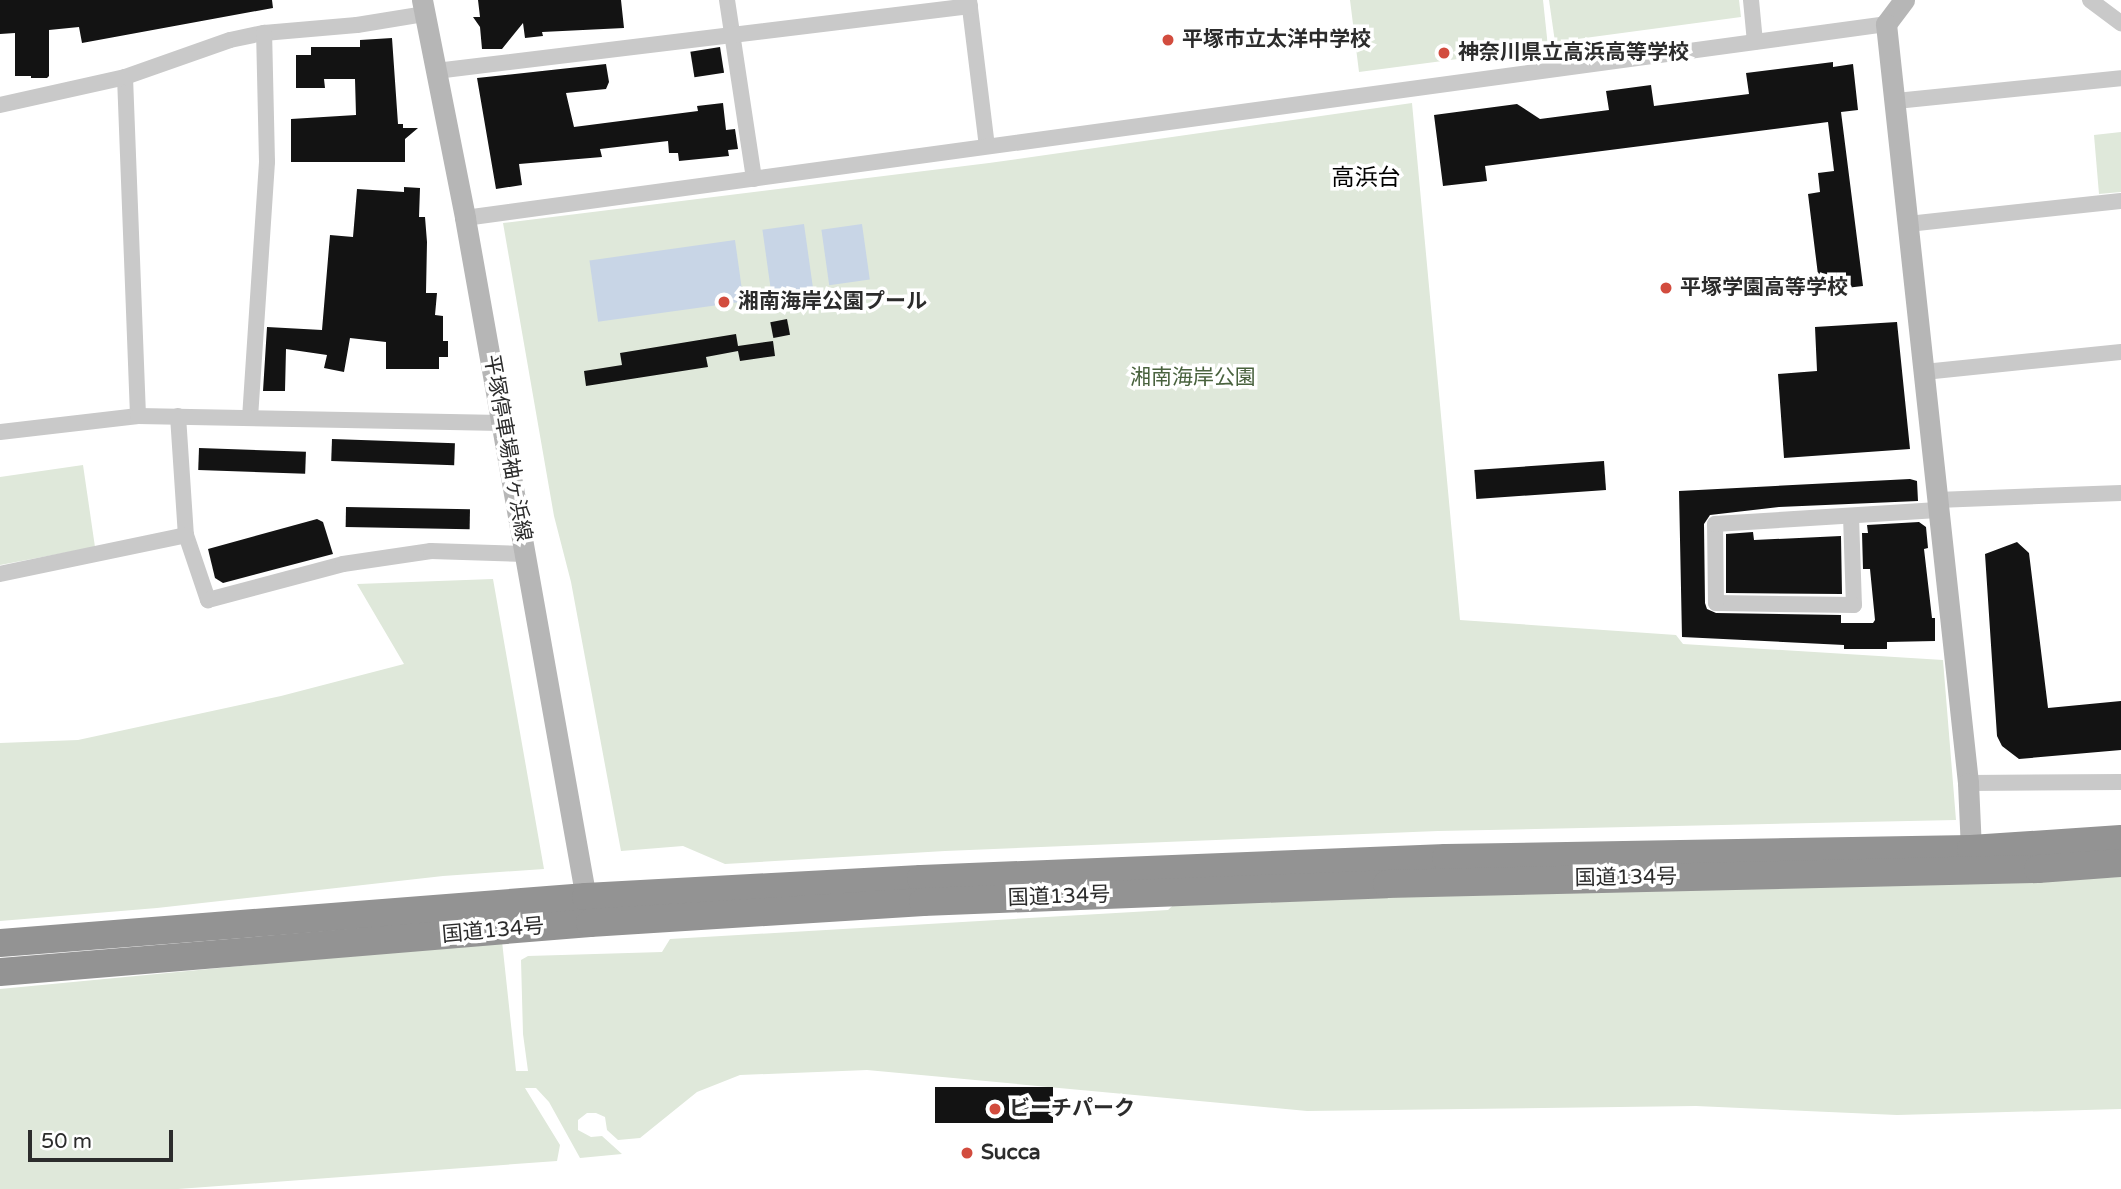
<!DOCTYPE html>
<html>
<head>
<meta charset="utf-8">
<style>
  body { margin:0 }
  #map { position:relative; width:2121px; height:1189px; overflow:hidden; background:#fff; font-family:"Varela Round","Noto Sans JP",sans-serif }
  div>[style] { position:absolute }
  .green>* { inset:0; background:#dfe8da }
  .water>* { inset:0; background:#c8d5e6; transform-origin:0 0 }
  .building>* { inset:0; background:#131313; transform-origin:0 0 }
  .street>* { height:16px; margin:-8px; padding:0 8px; transform-origin:8px; border-radius:8px; background:#c9c9c9 }
  .secondary>* { height:21px; margin:-10.5px; padding:0 10.5px; transform-origin:10.5px; border-radius:10.5px; background:#b6b6b6 }
  .highway>* { height:28px; margin:-14px; padding:0 14px; transform-origin:14px; border-radius:14px; background:#939393 }
  .dots>* { width:19px; height:19px; translate:-50% -50%; box-sizing:border-box; border:4px solid #fff; border-radius:50% }
  span { translate:-50% -50%; white-space:nowrap; text-align:center; line-height:1.15; -webkit-text-stroke:7px #fff; paint-order:stroke }
  .poi-label { font-size:21px; color:#2c2c2c; font-weight:700 }
  .left { translate:0 -50%; text-align:left }
  .park-label { font-size:21px; color:#49623e }
  .street-label { font-size:21px; color:#2c2c2c }
  .neighbourhood-label { font-size:23px; color:#000 }
  .scale { position:absolute; left:28px; top:1130px; width:145px; height:32px; box-sizing:border-box; border:4px solid #2c2c2c; border-top:0; padding-left:9px; font-size:21px; line-height:24px; white-space:nowrap; color:#2c2c2c; -webkit-text-stroke:5px #fff; paint-order:stroke }
</style>
</head>
<body>
<div id="map">
  <div class="green">
    <div style="clip-path:polygon(1350px 0,1543px 0,1548px 47px,1359px 72px)"></div>
    <div style="clip-path:polygon(1549px 0,1739px 0,1741px 17px,1555px 42px)"></div>
    <div style="clip-path:polygon(1412px 103px,1460px 620px,1676px 635px,1683px 644px,1943px 660px,1956px 820px,1438px 831px,945px 851px,725px 864px,683px 846px,621px 851px,571px 582px,554px 516px,503px 223px,989px 163px)"></div>
    <div style="clip-path:polygon(2121px 132px,2121px 192px,2099px 194px,2094px 135px)"></div>
    <div style="clip-path:polygon(83px 465px,95px 547px,0 565px,0 477px)"></div>
    <div style="clip-path:polygon(493px 579px,544px 869px,443px 876px,157px 908px,0 921px,0 743px,78px 740px,281px 696px,404px 664px,357px 584px)"></div>
    <div style="clip-path:polygon(2121px 877px,2121px 1109px,1897px 1115px,1696px 1106px,1307px 1111px,867px 1070px,740px 1075px,697px 1092px,640px 1138px,618px 1140px,607px 1130px,605px 1117px,596px 1113px,587px 1113px,578px 1120px,578px 1130px,591px 1137px,602px 1136px,622px 1154px,580px 1158px,549px 1102px,536px 1088px,525px 1088px,560px 1145px,557px 1161px,178px 1189px,0 1189px,0 989px,502px 941px,516px 1071px,528px 1071px,523px 1034px,521px 960px,528px 956px,662px 952px,670px 939px,1168px 910px,1187px 892px,1870px 886px)"></div>
  </div>
  <div class="water">
    <div style="left:804px;top:224px;width:72px;height:42px;rotate:82deg"></div>
    <div style="left:862px;top:224px;width:56px;height:41px;rotate:82deg"></div>
    <div style="left:735px;top:240px;width:62px;height:147px;rotate:82deg"></div>
  </div>
  <div class="building">
    <div style="clip-path:polygon(0 0,272px 0,273px 8px,82px 43px,79px 27px,49px 30px,49px 76px,47px 78px,31px 78px,31px 76px,15px 76px,15px 33px,0 34px)"></div>
    <div style="clip-path:polygon(478px 0,621px 0,624px 28px,542px 32px,543px 36px,525px 38px,523px 23px,502px 49px,482px 49px,480px 27px,473px 17px,480px 17px)"></div>
    <div style="clip-path:polygon(392px 38px,398px 124px,403px 124px,403px 128px,418px 128px,405px 139px,405px 162px,291px 162px,291px 119px,356px 115px,355px 79px,324px 79px,325px 88px,296px 88px,296px 55px,311px 55px,311px 47px,360px 47px,360px 40px)"></div>
    <div style="left:720px;top:47px;width:26px;height:30px;rotate:81deg"></div>
    <div style="clip-path:polygon(1833px 62px,1833px 67px,1853px 64px,1858px 110px,1841px 112px,1863px 286px,1820px 291px,1808px 194px,1820px 192px,1818px 173px,1834px 171px,1828px 122px,1485px 166px,1487px 181px,1443px 186px,1434px 115px,1517px 104px,1540px 119px,1609px 110px,1606px 91px,1651px 85px,1654px 106px,1749px 94px,1746px 73px)"></div>
    <div style="clip-path:polygon(606px 64px,609px 82px,606px 89px,566px 93px,574px 127px,698px 111px,697px 106px,723px 103px,726px 130px,735px 129px,738px 149px,728px 150px,729px 156px,679px 161px,678px 153px,669px 153px,668px 141px,600px 149px,602px 157px,519px 164px,522px 185px,496px 189px,477px 78px)"></div>
    <div style="clip-path:polygon(404px 187px,420px 188px,419px 217px,425px 217px,427px 242px,426px 293px,437px 293px,435px 315px,443px 316px,443px 341px,448px 341px,448px 357px,439px 357px,439px 369px,386px 369px,386px 342px,350px 338px,344px 372px,324px 368px,327px 355px,286px 349px,285px 391px,263px 391px,267px 327px,322px 330px,330px 235px,353px 237px,357px 189px,404px 192px)"></div>
    <div style="left:787px;top:319px;width:16px;height:17px;rotate:79deg"></div>
    <div style="clip-path:polygon(1897px 322px,1910px 449px,1784px 458px,1778px 374px,1817px 371px,1815px 327px)"></div>
    <div style="clip-path:polygon(736px 334px,738px 346px,773px 341px,775px 356px,740px 361px,738px 351px,706px 357px,708px 367px,586px 386px,584px 371px,622px 365px,620px 353px)"></div>
    <div style="left:332px;top:439px;width:123px;height:22px;rotate:2deg"></div>
    <div style="left:199px;top:448px;width:107px;height:22px;rotate:2deg"></div>
    <div style="left:1604px;top:461px;width:29px;height:130px;rotate:86deg"></div>
    <div style="clip-path:polygon(1910px 479px,1917px 481px,1918px 501px,1779px 507px,1710px 515px,1704px 524px,1705px 603px,1707px 609px,1716px 613px,1841px 615px,1841px 623px,1873px 623px,1875px 620px,1870px 569px,1863px 569px,1862px 533px,1868px 533px,1867px 525px,1919px 522px,1926px 527px,1928px 548px,1924px 549px,1932px 618px,1935px 618px,1935px 641px,1887px 642px,1887px 649px,1844px 649px,1844px 645px,1682px 637px,1679px 491px)"></div>
    <div style="left:346px;top:507px;width:124px;height:20px;rotate:1deg"></div>
    <div style="clip-path:polygon(317px 519px,323px 522px,333px 554px,223px 583px,215px 578px,208px 549px)"></div>
    <div style="clip-path:polygon(1753px 532px,1754px 540px,1841px 536px,1842px 594px,1726px 593px,1726px 534px)"></div>
    <div style="clip-path:polygon(2017px 542px,2029px 553px,2048px 708px,2121px 701px,2121px 750px,2019px 759px,2002px 746px,1997px 736px,1985px 554px)"></div>
    <div style="left:1053px;top:1087px;width:36px;height:118px;rotate:90deg"></div>
  </div>
  <div class="street">
    <div style="left:727px;top:0;width:181px;rotate:81.4deg"></div>
    <div style="left:969px;top:0;width:147px;rotate:83deg"></div>
    <div style="left:1751px;top:0;width:42px;rotate:84.6deg"></div>
    <div style="left:2090px;top:0;width:39px;rotate:37deg"></div>
    <div style="left:436px;top:71px;width:538px;rotate:-6.94deg"></div>
    <div style="left:125px;top:77px;width:339px;rotate:87.8deg"></div>
    <div style="left:1896px;top:101px;width:226px;rotate:-5.8deg"></div>
    <div style="left:0;top:105px;width:128px;rotate:-12.6deg"></div>
    <div style="left:125px;top:77px;width:111px;rotate:-19.4deg"></div>
    <div style="left:230px;top:40px;width:35px;rotate:-12deg"></div>
    <div style="left:264px;top:33px;width:93px;rotate:-4.9deg"></div>
    <div style="left:357px;top:25px;width:69px;rotate:-9.2deg"></div>
    <div style="left:465px;top:218px;width:1434px;rotate:-7.77deg"></div>
    <div style="left:1908px;top:224px;width:214px;rotate:-6.2deg"></div>
    <div style="left:1924px;top:372px;width:198px;rotate:-5.8deg"></div>
    <div style="left:178px;top:416px;width:119px;rotate:86.2deg"></div>
    <div style="left:186px;top:535px;width:69px;rotate:71.3deg"></div>
    <div style="left:208px;top:600px;width:140px;rotate:-14.9deg"></div>
    <div style="left:343px;top:564px;width:89px;rotate:-8.4deg"></div>
    <div style="left:431px;top:551px;width:95px;rotate:1.8deg"></div>
    <div style="left:250px;top:418px;width:257px;rotate:-86.2deg"></div>
    <div style="left:267px;top:162px;width:129px;rotate:-91.3deg"></div>
    <div style="left:0;top:432px;width:139px;rotate:-6.6deg"></div>
    <div style="left:138px;top:416px;width:364px;rotate:1.1deg"></div>
    <div style="left:1937px;top:500px;width:184px;rotate:-2.2deg"></div>
    <div style="left:1851px;top:516px;width:89px;rotate:88.1deg"></div>
    <div style="left:1854px;top:605px;width:138px;rotate:-179.2deg"></div>
    <div style="left:1716px;top:603px;width:79px;rotate:-90.7deg"></div>
    <div style="left:1715px;top:524px;width:223px;rotate:-3.6deg"></div>
    <div style="left:0;top:574px;width:190px;rotate:-11.8deg"></div>
    <div style="left:1968px;top:783px;width:153px;rotate:-0.4deg"></div>
  </div>
  <div class="secondary">
    <div style="left:422px;top:0;width:222px;rotate:78.8deg"></div>
    <div style="left:465px;top:218px;width:703px;rotate:79.92deg"></div>
    <div style="left:1904px;top:0;width:30px;rotate:127deg"></div>
    <div style="left:1886px;top:24px;width:763px;rotate:83.83deg"></div>
    <div style="left:1968px;top:783px;width:66px;rotate:87.4deg"></div>
  </div>
  <div class="highway">
    <div style="left:0;top:943px;width:588px;rotate:-4.49deg"></div>
    <div style="left:586px;top:897px;width:335px;rotate:-3.1deg"></div>
    <div style="left:921px;top:879px;width:525px;rotate:-2.29deg"></div>
    <div style="left:1446px;top:858px;width:525px;rotate:-0.98deg"></div>
    <div style="left:1971px;top:849px;width:150px;rotate:-3.8deg"></div>
    <div style="left:0;top:972px;width:592px;rotate:-4.75deg"></div>
    <div style="left:590px;top:923px;width:334px;rotate:-3.6deg"></div>
    <div style="left:923px;top:902px;width:464px;rotate:-2.2deg"></div>
    <div style="left:1387px;top:884px;width:651px;rotate:-1.32deg"></div>
    <div style="left:2038px;top:869px;width:83px;rotate:-4.1deg"></div>
  </div>
  <div class="dots">
    <div style="left:1168px;top:40px;background:#d24c3e"></div>
    <div style="left:1444px;top:53px;background:#d24c3e"></div>
    <div style="left:1666px;top:288px;background:#d24c3e"></div>
    <div style="left:724px;top:302px;background:#d24c3e"></div>
    <div style="left:995px;top:1109px;background:#d24c3e"></div>
    <div style="left:967px;top:1153px;background:#d24c3e"></div>
  </div>
  <div class="poi-label">
    <span class="left" style="left:1182px;top:40px">平塚市立太洋中学校</span>
    <span class="left" style="left:1458px;top:53px">神奈川県立高浜高等学校</span>
    <span class="left" style="left:1680px;top:288px">平塚学園高等学校</span>
    <span class="left" style="left:738px;top:302px">湘南海岸公園プール</span>
    <span class="left" style="left:1009px;top:1109px">ビーチパーク</span>
    <span class="left" style="left:981px;top:1153px">Succa</span>
  </div>
  <div class="park-label">
    <span style="left:1193px;top:378px">湘南海岸公園</span>
  </div>
  <div class="street-label">
    <span style="left:507px;top:448px;rotate:80deg">平塚停車場袖ヶ浜線</span>
    <span style="left:1626px;top:878px;rotate:-1deg">国道134号</span>
    <span style="left:1059px;top:897px;rotate:-2deg">国道134号</span>
    <span style="left:493px;top:931px;rotate:-5deg">国道134号</span>
  </div>
  <div class="neighbourhood-label">
    <span style="left:1366px;top:178px">高浜台</span>
  </div>
  <div class="scale">50 m</div>
</div>
</body>
</html>
